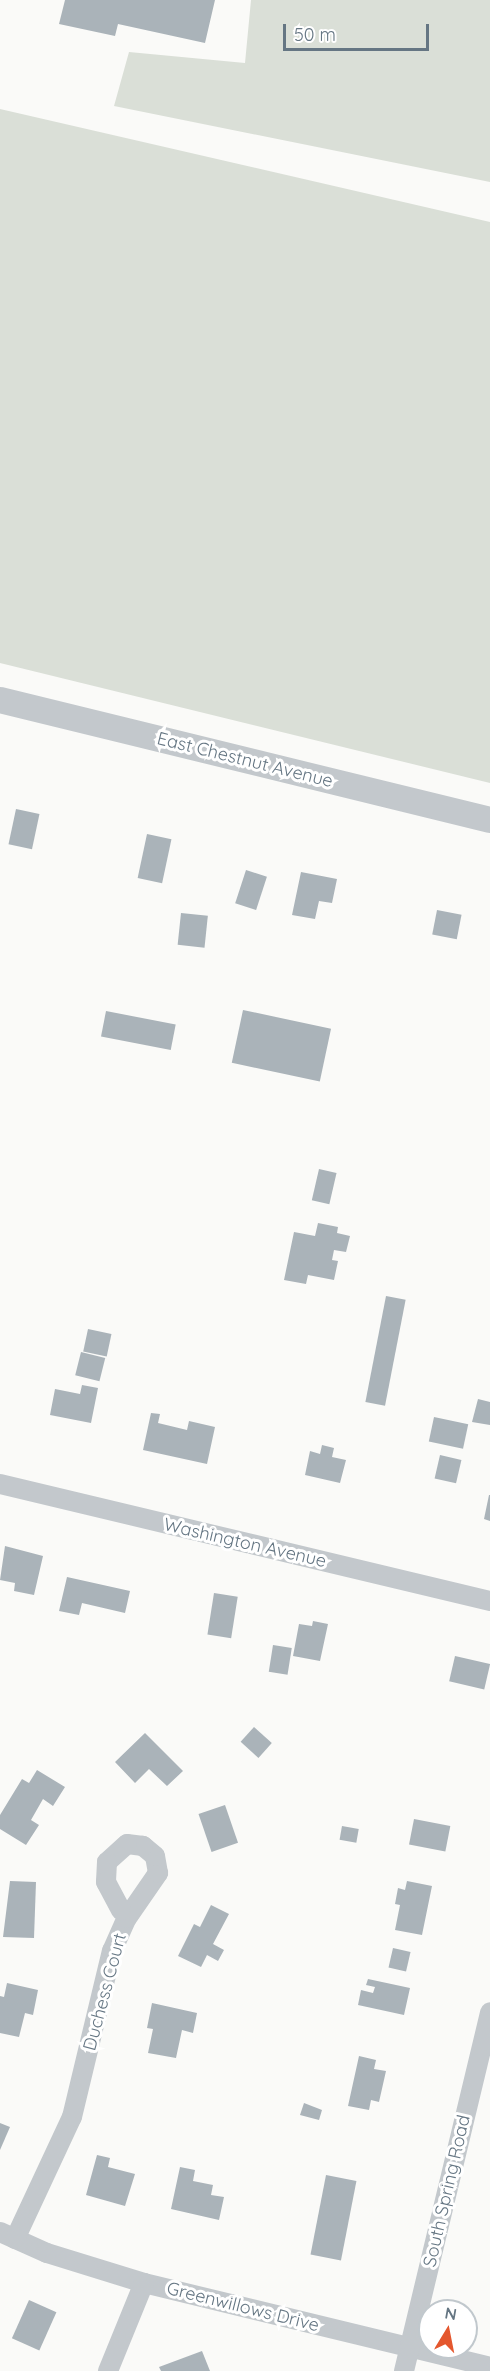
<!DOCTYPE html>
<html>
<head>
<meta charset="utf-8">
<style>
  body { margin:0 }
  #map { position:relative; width:490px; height:2371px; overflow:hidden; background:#fafaf8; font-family:Quicksand,sans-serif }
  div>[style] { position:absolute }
  .green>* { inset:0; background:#dadfd7 }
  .building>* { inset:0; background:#aab3b9; transform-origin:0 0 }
  .minor>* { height:20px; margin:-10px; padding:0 10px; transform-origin:10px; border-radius:10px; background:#c3c8cc }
  .tertiary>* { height:26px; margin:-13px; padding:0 13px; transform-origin:13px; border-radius:13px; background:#c3c8cc }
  span { translate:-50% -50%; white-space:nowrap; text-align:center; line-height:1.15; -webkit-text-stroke:6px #fff; paint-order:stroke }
  .street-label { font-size:18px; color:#657683 }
  .north { position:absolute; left:418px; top:2299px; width:60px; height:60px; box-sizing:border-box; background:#fff; border:2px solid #c1c8cd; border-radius:50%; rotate:10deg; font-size:16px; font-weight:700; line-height:24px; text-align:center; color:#657683 }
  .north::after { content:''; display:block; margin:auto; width:21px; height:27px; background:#e4572e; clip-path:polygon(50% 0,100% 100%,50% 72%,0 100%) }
  .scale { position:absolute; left:283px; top:24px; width:146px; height:27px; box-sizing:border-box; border:3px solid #657683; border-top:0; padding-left:8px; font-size:18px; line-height:21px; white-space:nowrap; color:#657683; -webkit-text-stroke:4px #fff; paint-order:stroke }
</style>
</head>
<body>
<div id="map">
  <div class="green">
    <div style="clip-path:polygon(251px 0,490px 0,490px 182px,114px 106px,129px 52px,245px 63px)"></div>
    <div style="clip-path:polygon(0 109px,490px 222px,490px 783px,0 663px)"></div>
  </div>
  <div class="building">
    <div style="clip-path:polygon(65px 0,215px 0,205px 43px,118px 24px,115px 36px,59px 24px)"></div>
    <div style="left:16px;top:809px;width:24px;height:36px;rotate:12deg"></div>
    <div style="left:147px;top:834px;width:25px;height:45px;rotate:12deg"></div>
    <div style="left:246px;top:870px;width:22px;height:35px;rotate:18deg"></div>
    <div style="clip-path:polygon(301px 872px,337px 879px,332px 903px,319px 901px,315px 919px,292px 915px)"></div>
    <div style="left:437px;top:910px;width:25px;height:25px;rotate:11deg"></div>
    <div style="left:181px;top:913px;width:27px;height:32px;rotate:6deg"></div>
    <div style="left:243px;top:1010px;width:90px;height:54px;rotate:12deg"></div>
    <div style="left:106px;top:1011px;width:71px;height:26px;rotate:11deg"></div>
    <div style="left:319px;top:1169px;width:18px;height:32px;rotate:13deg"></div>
    <div style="clip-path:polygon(318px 1223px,338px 1227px,337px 1233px,350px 1236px,346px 1252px,334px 1250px,332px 1260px,338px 1261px,334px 1280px,308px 1275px,306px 1284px,284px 1280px,294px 1232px,315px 1236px)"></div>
    <div style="left:386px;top:1296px;width:20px;height:108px;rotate:11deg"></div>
    <div style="left:88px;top:1329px;width:24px;height:23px;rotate:12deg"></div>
    <div style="left:81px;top:1352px;width:25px;height:24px;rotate:14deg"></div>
    <div style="clip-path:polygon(82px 1385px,98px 1388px,91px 1423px,50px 1415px,55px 1389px,80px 1394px)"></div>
    <div style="clip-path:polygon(478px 1399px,490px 1402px,490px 1425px,472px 1422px)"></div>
    <div style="clip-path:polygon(151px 1413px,160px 1414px,158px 1423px,187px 1430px,189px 1421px,215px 1427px,207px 1464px,143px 1450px)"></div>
    <div style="left:434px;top:1417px;width:35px;height:25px;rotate:12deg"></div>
    <div style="clip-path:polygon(322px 1445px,334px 1448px,332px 1457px,346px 1460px,340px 1483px,305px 1475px,310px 1451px,320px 1454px)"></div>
    <div style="left:440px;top:1455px;width:22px;height:24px;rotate:13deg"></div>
    <div style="clip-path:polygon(489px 1495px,490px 1495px,490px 1521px,484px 1519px)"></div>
    <div style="clip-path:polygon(5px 1546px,43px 1556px,34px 1595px,14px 1591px,15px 1583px,0 1580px)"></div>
    <div style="clip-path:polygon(67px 1577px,130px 1591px,125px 1613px,82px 1603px,79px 1615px,59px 1611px)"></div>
    <div style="left:214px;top:1593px;width:24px;height:42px;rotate:9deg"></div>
    <div style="clip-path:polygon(313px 1621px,328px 1624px,320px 1661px,293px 1656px,299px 1624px,312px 1626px)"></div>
    <div style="left:273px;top:1645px;width:19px;height:27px;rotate:9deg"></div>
    <div style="left:455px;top:1656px;width:36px;height:26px;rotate:13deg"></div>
    <div style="left:254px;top:1727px;width:24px;height:20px;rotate:42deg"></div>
    <div style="clip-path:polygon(145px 1733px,183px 1771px,167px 1786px,149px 1769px,135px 1783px,115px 1762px)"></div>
    <div style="clip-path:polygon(37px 1770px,65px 1787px,53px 1806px,43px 1799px,31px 1820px,39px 1825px,26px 1845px,0 1829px,0 1815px,22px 1779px,29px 1783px)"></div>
    <div style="left:225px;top:1805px;width:40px;height:28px;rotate:71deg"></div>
    <div style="left:414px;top:1819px;width:37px;height:26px;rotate:11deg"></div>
    <div style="left:342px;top:1826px;width:17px;height:14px;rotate:10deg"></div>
    <div style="clip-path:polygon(10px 1881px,36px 1882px,34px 1938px,3px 1937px)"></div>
    <div style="clip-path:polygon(407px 1881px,432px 1886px,422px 1935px,395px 1930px,400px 1905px,395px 1904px,398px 1888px,405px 1890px)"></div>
    <div style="clip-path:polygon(211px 1905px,229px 1914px,213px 1944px,224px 1950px,218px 1961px,207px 1955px,201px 1967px,178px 1956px,194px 1924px,200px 1927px)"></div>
    <div style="left:393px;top:1948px;width:18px;height:20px;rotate:13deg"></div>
    <div style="clip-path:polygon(368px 1979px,410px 1988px,404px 2015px,358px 2005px,361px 1990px,373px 1993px,375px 1987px,366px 1985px)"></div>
    <div style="clip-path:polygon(7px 1983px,38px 1990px,33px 2015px,25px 2013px,19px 2037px,0 2033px,0 1996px,4px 1997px)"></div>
    <div style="clip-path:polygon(152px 2003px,197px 2013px,193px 2033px,182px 2030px,176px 2058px,148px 2053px,153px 2029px,147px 2028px)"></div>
    <div style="clip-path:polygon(359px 2056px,376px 2060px,374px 2069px,386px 2071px,379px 2102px,371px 2100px,369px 2110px,348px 2106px)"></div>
    <div style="clip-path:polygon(304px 2103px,322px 2110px,319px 2120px,300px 2115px)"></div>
    <div style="clip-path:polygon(0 2123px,10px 2127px,0 2150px)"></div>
    <div style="clip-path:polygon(97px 2155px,110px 2158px,108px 2167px,135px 2174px,125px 2206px,86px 2195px)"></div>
    <div style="clip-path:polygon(180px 2167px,195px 2170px,193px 2181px,213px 2185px,211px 2195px,224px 2197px,219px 2220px,171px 2209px)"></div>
    <div style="left:326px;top:2175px;width:31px;height:81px;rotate:11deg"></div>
    <div style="left:29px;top:2300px;width:30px;height:42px;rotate:24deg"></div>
    <div style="clip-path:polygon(202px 2351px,210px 2371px,161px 2371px,159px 2367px)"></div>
  </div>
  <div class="minor">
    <div style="left:0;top:1484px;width:504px;rotate:13.43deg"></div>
    <div style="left:0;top:2232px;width:51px;rotate:24.1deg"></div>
    <div style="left:47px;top:2253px;width:102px;rotate:17.2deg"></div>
    <div style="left:144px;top:2283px;width:356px;rotate:13.6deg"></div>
    <div style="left:15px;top:2239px;width:135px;rotate:-65deg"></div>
    <div style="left:72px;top:2117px;width:171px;rotate:-76.5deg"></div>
    <div style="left:112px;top:1951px;width:36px;rotate:-66deg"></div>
    <div style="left:127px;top:1918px;width:55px;rotate:-55.4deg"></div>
    <div style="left:158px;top:1873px;width:17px;rotate:-100deg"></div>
    <div style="left:155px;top:1856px;width:16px;rotate:-140deg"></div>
    <div style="left:143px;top:1846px;width:16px;rotate:-173deg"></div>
    <div style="left:127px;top:1844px;width:27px;rotate:138deg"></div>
    <div style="left:107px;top:1862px;width:20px;rotate:93deg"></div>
    <div style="left:106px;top:1882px;width:32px;rotate:62deg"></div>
    <div style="left:108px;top:2371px;width:95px;rotate:-67.8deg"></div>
    <div style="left:404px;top:2371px;width:369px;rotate:-76.5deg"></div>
  </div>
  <div class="tertiary">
    <div style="left:0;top:700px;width:504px;rotate:13.76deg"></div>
  </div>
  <div class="street-label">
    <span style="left:245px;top:760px;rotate:14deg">East Chestnut Avenue</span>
    <span style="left:245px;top:1543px;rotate:13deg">Washington Avenue</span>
    <span style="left:105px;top:1992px;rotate:-75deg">Duchess Court</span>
    <span style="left:447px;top:2191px;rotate:-77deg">South Spring Road</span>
    <span style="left:243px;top:2307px;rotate:14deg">Greenwillows Drive</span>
  </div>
  <div class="north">N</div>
  <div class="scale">50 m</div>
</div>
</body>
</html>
